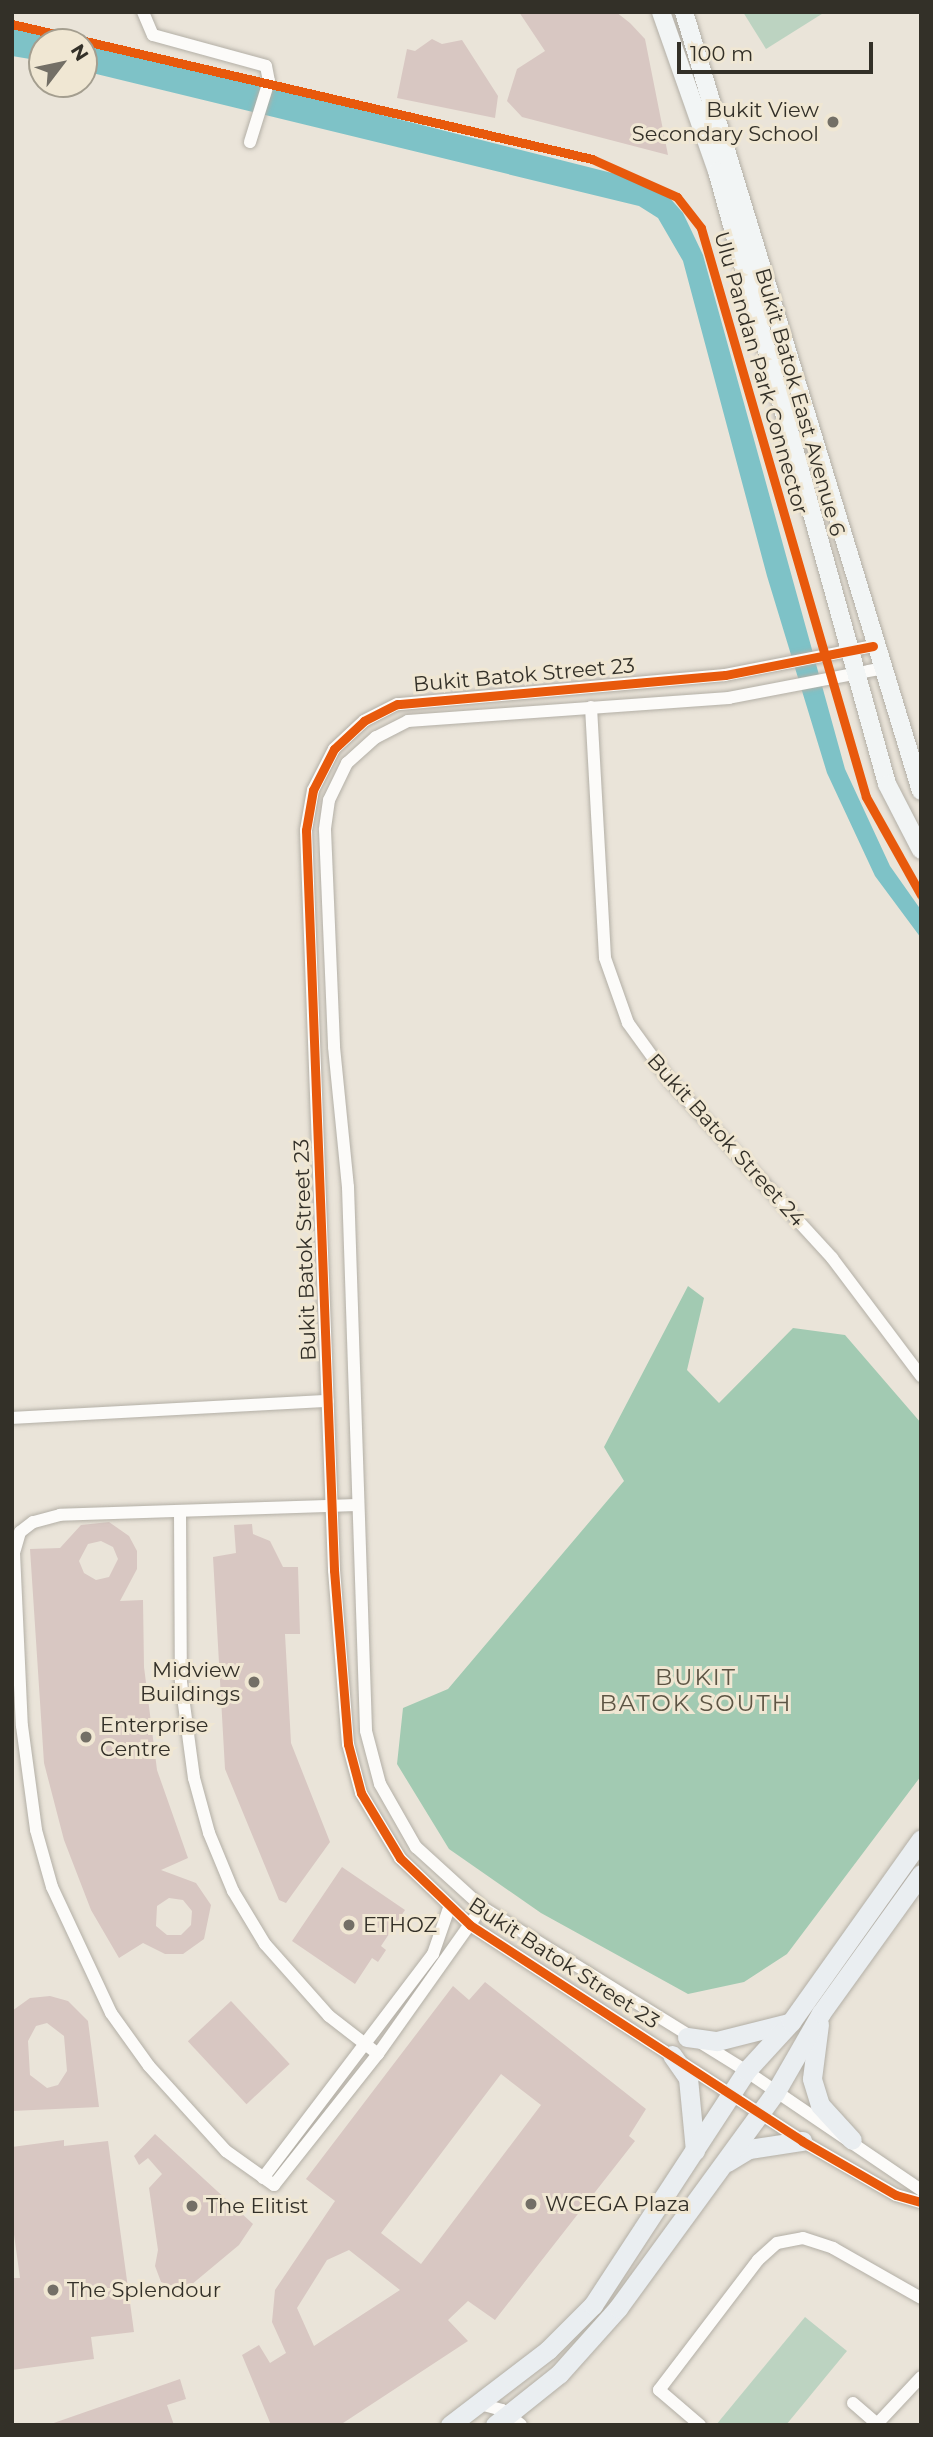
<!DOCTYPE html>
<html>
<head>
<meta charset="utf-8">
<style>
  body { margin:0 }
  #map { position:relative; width:933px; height:2437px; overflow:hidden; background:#eae4d9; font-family:Montserrat,sans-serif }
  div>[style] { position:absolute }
  .green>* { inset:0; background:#bcd3c1 }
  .forest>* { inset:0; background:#a2cab2 }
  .water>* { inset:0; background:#7ec2c7 }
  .building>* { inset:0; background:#d8c7c2; transform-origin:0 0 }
  .roads { filter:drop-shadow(0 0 2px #b3afa6) drop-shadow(0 0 2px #b3afa6) }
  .minor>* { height:12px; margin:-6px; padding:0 6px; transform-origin:6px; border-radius:6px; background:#fcfbf9 }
  .secondary>* { height:18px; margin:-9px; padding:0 9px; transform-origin:9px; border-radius:9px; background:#f2f5f5 }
  .primary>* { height:19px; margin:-9.5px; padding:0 9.5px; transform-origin:9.5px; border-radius:9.5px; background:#eaeef1 }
  .cycleway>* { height:9px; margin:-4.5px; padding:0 4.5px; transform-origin:4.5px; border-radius:4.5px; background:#e8590c }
  .dots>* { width:19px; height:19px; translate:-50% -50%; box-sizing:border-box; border:4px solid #f0e7d3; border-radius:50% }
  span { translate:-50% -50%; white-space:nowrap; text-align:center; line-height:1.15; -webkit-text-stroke:6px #f0e7d3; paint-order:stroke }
  .poi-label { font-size:21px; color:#333028 }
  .right { translate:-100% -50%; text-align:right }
  .left { translate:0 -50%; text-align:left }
  .street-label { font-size:21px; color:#333028 }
  .neighbourhood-label { font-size:23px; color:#5d5544; letter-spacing:2px }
  .frame { position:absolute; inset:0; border:14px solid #333028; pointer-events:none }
  .north { position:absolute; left:28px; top:28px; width:70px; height:70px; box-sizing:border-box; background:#f0e7d3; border:2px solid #a49e8f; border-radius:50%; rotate:58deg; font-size:19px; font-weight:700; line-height:28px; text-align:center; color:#333028 }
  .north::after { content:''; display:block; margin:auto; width:24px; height:32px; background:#736f66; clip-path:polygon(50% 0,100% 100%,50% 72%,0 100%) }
  .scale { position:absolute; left:677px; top:42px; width:196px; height:32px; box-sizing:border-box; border:4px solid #333028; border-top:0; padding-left:9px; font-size:21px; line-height:24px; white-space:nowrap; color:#333028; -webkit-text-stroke:5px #f0e7d3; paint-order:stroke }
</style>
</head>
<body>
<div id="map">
  <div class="green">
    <div style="clip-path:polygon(743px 12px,825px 12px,766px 49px)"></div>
    <div style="clip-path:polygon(805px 2317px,847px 2351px,786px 2425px,716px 2425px)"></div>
  </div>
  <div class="forest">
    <div style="clip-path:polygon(688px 1286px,704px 1298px,687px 1370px,719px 1403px,793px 1328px,845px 1335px,921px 1423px,921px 1776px,787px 1954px,744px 1982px,688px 1994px,541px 1913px,449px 1849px,397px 1764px,403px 1708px,448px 1689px,624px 1481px,604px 1447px)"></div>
  </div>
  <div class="water">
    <div style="clip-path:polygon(12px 26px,64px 35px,616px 174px,669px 197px,683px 213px,703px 255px,845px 769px,890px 866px,921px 910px,921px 938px,875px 876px,827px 773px,767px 576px,683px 261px,658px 218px,639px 206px,84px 71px,84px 42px,42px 42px,42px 61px,12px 56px)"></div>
  </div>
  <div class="building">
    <div style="clip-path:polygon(519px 12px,616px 12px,630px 23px,645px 39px,668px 155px,522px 117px,507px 101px,517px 69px,545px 51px)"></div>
    <div style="clip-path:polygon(432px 39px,442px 44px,462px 40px,498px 96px,495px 118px,397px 98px,407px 49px,415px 51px)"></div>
    <div style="clip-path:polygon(evenodd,109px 1522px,129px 1536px,137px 1551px,137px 1569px,120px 1601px,143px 1600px,144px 1667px,157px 1770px,188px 1858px,161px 1870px,196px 1883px,211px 1905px,204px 1939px,183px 1954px,165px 1954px,143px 1943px,119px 1958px,91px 1910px,64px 1840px,44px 1763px,30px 1549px,60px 1548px,81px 1525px,109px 1522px,101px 1541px,113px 1547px,118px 1559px,109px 1577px,96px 1580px,84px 1573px,79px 1561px,88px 1544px,101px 1541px,109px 1522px,169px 1898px,183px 1900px,192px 1911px,191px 1925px,181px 1935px,167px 1935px,156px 1926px,157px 1906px,169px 1898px)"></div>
    <div style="clip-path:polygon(252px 1524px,253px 1534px,270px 1541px,283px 1567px,298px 1567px,300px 1634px,285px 1634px,291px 1743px,330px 1842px,286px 1903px,279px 1900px,225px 1769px,213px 1557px,236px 1553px,234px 1525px)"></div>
    <div style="clip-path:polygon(342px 1867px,405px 1910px,381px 1946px,386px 1950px,378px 1962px,372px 1958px,355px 1984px,292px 1941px)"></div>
    <div style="clip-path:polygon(evenodd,485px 1982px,646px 2109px,629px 2136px,635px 2141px,495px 2320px,468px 2301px,448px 2320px,468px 2341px,340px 2425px,271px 2425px,242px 2355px,259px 2345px,270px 2363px,286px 2353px,272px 2322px,275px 2290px,335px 2201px,306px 2179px,453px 1986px,469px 2000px,485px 1982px,501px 2074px,541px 2105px,421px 2264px,381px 2233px,501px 2074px,485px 1982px,349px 2250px,400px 2290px,314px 2346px,297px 2308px,327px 2260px,349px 2250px)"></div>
    <div style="clip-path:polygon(evenodd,50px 1996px,68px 2001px,88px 2021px,99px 2107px,12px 2111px,12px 2011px,30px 1998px,50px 1996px,47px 2023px,64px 2036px,67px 2071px,58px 2085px,47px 2088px,30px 2075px,28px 2041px,36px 2026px,47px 2023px)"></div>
    <div style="left:231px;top:2001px;width:86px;height:59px;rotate:47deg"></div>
    <div style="clip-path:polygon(155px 2134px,253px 2224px,239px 2245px,185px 2290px,161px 2282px,155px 2266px,158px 2250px,149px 2188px,162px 2174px,148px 2158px,139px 2165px,134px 2156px)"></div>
    <div style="clip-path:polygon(64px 2140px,64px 2146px,108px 2141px,134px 2332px,91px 2337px,94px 2359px,12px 2370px,12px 2278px,20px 2278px,12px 2220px,12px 2147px)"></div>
    <div style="clip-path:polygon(180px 2379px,186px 2399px,167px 2405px,174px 2425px,48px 2425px)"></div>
  </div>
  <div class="roads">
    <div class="minor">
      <div style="left:143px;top:12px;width:25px;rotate:67deg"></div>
      <div style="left:153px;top:35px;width:117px;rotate:15.3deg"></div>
      <div style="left:266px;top:66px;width:15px;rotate:79deg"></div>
      <div style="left:269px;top:81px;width:64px;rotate:107.3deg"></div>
      <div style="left:873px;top:646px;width:151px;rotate:168.9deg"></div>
      <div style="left:725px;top:675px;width:329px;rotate:174.9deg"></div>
      <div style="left:397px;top:704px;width:37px;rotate:153deg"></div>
      <div style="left:364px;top:721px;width:41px;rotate:137deg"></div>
      <div style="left:334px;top:749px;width:46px;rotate:117.1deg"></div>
      <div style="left:313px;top:790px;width:41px;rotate:99.9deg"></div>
      <div style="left:306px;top:830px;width:741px;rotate:87.83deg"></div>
      <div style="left:334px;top:1570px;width:175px;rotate:85.4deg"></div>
      <div style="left:348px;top:1744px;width:51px;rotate:75.1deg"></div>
      <div style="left:361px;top:1793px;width:76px;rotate:59deg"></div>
      <div style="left:400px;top:1858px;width:97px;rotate:43.7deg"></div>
      <div style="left:470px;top:1925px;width:396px;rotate:33deg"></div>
      <div style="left:802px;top:2141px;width:108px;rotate:29.9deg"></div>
      <div style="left:896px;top:2195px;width:26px;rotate:16deg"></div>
      <div style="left:879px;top:669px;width:153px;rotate:169.1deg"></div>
      <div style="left:729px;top:698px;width:322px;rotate:175.9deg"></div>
      <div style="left:408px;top:721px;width:36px;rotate:153deg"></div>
      <div style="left:376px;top:737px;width:39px;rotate:138deg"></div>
      <div style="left:347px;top:763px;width:41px;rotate:115.9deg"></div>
      <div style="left:329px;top:800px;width:30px;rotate:98deg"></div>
      <div style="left:325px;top:830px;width:217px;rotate:87.6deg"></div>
      <div style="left:334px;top:1047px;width:141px;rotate:84.3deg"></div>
      <div style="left:348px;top:1187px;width:544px;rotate:88.1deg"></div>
      <div style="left:366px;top:1731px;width:55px;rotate:75.2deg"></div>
      <div style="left:380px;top:1784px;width:73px;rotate:60.3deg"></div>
      <div style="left:416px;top:1847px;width:89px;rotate:42.3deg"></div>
      <div style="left:482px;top:1907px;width:311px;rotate:31.8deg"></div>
      <div style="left:746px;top:2071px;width:212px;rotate:34.2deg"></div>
      <div style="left:591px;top:707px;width:251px;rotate:86.8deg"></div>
      <div style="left:605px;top:958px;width:69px;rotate:70.5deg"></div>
      <div style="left:628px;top:1023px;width:72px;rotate:54.1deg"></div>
      <div style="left:670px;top:1081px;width:240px;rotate:47.5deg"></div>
      <div style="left:832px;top:1258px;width:148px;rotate:53deg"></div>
      <div style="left:12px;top:1418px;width:316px;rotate:-3.1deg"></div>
      <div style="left:357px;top:1505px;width:297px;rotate:178.1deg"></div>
      <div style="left:60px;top:1515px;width:28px;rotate:165deg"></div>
      <div style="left:33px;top:1522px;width:16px;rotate:142deg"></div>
      <div style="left:20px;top:1532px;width:22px;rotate:106deg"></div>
      <div style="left:14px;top:1553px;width:173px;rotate:87.4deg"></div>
      <div style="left:22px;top:1726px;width:105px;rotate:82.3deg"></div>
      <div style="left:36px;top:1830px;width:59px;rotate:74.3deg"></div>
      <div style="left:52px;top:1887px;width:139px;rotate:64.9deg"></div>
      <div style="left:111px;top:2013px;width:65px;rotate:54.4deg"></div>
      <div style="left:149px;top:2066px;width:115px;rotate:47.8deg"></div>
      <div style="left:226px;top:2151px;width:59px;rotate:35.3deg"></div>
      <div style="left:274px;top:2185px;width:167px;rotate:-51.6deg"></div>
      <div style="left:378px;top:2054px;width:180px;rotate:-54.7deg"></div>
      <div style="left:180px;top:1511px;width:171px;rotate:89.7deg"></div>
      <div style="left:181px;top:1682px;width:97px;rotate:82.3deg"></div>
      <div style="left:194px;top:1778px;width:57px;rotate:74.7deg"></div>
      <div style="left:209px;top:1833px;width:63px;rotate:67.5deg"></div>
      <div style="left:233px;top:1891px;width:62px;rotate:58.9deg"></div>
      <div style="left:265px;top:1944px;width:96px;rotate:48.4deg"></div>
      <div style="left:329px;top:2016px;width:62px;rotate:37.8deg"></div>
      <div style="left:263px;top:2178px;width:281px;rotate:-52.8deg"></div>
      <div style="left:433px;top:1954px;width:49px;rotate:-70.8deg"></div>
      <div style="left:853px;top:2403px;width:33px;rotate:41deg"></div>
      <div style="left:480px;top:2404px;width:23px;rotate:15deg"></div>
      <div style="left:502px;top:2410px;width:24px;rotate:38deg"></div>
      <div style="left:877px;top:2424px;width:64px;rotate:-46.9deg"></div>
      <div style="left:700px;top:2425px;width:54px;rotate:-139.5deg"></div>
      <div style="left:659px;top:2390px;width:163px;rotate:-52.7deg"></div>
      <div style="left:758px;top:2260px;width:25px;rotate:-42deg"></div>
      <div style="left:777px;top:2243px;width:26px;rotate:-11deg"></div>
      <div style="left:803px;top:2238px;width:32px;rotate:18deg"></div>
      <div style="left:833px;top:2248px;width:101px;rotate:29.6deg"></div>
    </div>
    <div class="secondary">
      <div style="left:661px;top:12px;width:169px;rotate:70.6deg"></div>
      <div style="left:717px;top:171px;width:636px;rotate:74.5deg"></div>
      <div style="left:887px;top:784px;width:74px;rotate:62.7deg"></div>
      <div style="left:684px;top:12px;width:814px;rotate:73.08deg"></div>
    </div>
    <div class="primary">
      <div style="left:819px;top:2024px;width:55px;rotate:97.3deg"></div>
      <div style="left:812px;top:2079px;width:27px;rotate:73deg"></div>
      <div style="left:820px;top:2105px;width:47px;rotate:47.6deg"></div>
      <div style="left:687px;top:2037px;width:30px;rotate:8deg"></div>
      <div style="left:717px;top:2041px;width:73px;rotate:-14.2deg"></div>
      <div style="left:672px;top:2055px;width:28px;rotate:55deg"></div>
      <div style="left:688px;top:2078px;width:73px;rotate:84.5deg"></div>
      <div style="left:727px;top:2162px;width:26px;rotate:-31deg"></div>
      <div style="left:749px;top:2149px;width:54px;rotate:-8.6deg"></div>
      <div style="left:450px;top:2425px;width:123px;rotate:-37.4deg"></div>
      <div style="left:548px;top:2350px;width:64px;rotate:-45deg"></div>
      <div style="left:593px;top:2305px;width:280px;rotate:-56.8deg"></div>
      <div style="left:746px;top:2071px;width:67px;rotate:-47.4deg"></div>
      <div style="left:791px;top:2022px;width:224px;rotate:-54.6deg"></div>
      <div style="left:495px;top:2425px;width:82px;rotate:-38.6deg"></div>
      <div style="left:559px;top:2374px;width:89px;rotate:-48.2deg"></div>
      <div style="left:618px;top:2308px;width:266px;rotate:-53.9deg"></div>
      <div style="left:775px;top:2093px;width:92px;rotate:-60.1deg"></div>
      <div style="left:821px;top:2013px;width:171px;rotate:-54.3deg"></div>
    </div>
  </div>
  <div class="cycleway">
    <div style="left:12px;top:24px;width:596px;rotate:13.1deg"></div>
    <div style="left:592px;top:159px;width:93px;rotate:24.1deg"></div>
    <div style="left:677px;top:197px;width:39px;rotate:52deg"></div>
    <div style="left:701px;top:228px;width:592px;rotate:73.83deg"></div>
    <div style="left:866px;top:797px;width:112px;rotate:60.7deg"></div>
    <div style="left:873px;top:646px;width:151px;rotate:168.9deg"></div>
    <div style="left:725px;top:675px;width:329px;rotate:174.9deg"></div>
    <div style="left:397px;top:704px;width:37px;rotate:153deg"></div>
    <div style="left:364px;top:721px;width:41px;rotate:137deg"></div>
    <div style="left:334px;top:749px;width:46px;rotate:117.1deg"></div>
    <div style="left:313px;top:790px;width:41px;rotate:99.9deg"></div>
    <div style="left:306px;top:830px;width:741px;rotate:87.83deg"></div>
    <div style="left:334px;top:1570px;width:175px;rotate:85.4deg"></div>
    <div style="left:348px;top:1744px;width:51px;rotate:75.1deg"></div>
    <div style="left:361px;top:1793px;width:76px;rotate:59deg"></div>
    <div style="left:400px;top:1858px;width:97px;rotate:43.7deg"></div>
    <div style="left:470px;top:1925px;width:396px;rotate:33deg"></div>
    <div style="left:802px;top:2141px;width:108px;rotate:29.9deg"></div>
    <div style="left:896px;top:2195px;width:26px;rotate:16deg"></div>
  </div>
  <div class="dots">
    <div style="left:833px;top:122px;background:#736f66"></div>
    <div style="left:254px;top:1682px;background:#736f66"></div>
    <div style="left:86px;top:1737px;background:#736f66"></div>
    <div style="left:349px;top:1925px;background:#736f66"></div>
    <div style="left:531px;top:2204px;background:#736f66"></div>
    <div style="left:192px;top:2206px;background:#736f66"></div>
    <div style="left:53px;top:2290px;background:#736f66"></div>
  </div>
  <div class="poi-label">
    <span class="right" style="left:819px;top:122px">Bukit View<br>Secondary School</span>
    <span class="right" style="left:240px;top:1682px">Midview<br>Buildings</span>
    <span class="left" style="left:100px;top:1737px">Enterprise<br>Centre</span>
    <span class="left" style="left:363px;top:1925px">ETHOZ</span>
    <span class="left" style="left:545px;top:2204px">WCEGA Plaza</span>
    <span class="left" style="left:206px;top:2206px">The Elitist</span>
    <span class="left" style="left:67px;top:2290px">The Splendour</span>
  </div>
  <div class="street-label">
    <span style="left:761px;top:373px;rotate:74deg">Ulu Pandan Park Connector</span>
    <span style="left:800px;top:402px;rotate:74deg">Bukit Batok East Avenue 6</span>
    <span style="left:524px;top:675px;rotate:-5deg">Bukit Batok Street 23</span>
    <span style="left:726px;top:1140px;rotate:48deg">Bukit Batok Street 24</span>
    <span style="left:305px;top:1250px;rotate:-92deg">Bukit Batok Street 23</span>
    <span style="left:564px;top:1963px;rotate:33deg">Bukit Batok Street 23</span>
  </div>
  <div class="neighbourhood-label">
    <span style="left:696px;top:1690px">BUKIT<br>BATOK SOUTH</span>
  </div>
  <div class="frame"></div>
  <div class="north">N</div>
  <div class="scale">100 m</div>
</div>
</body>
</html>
